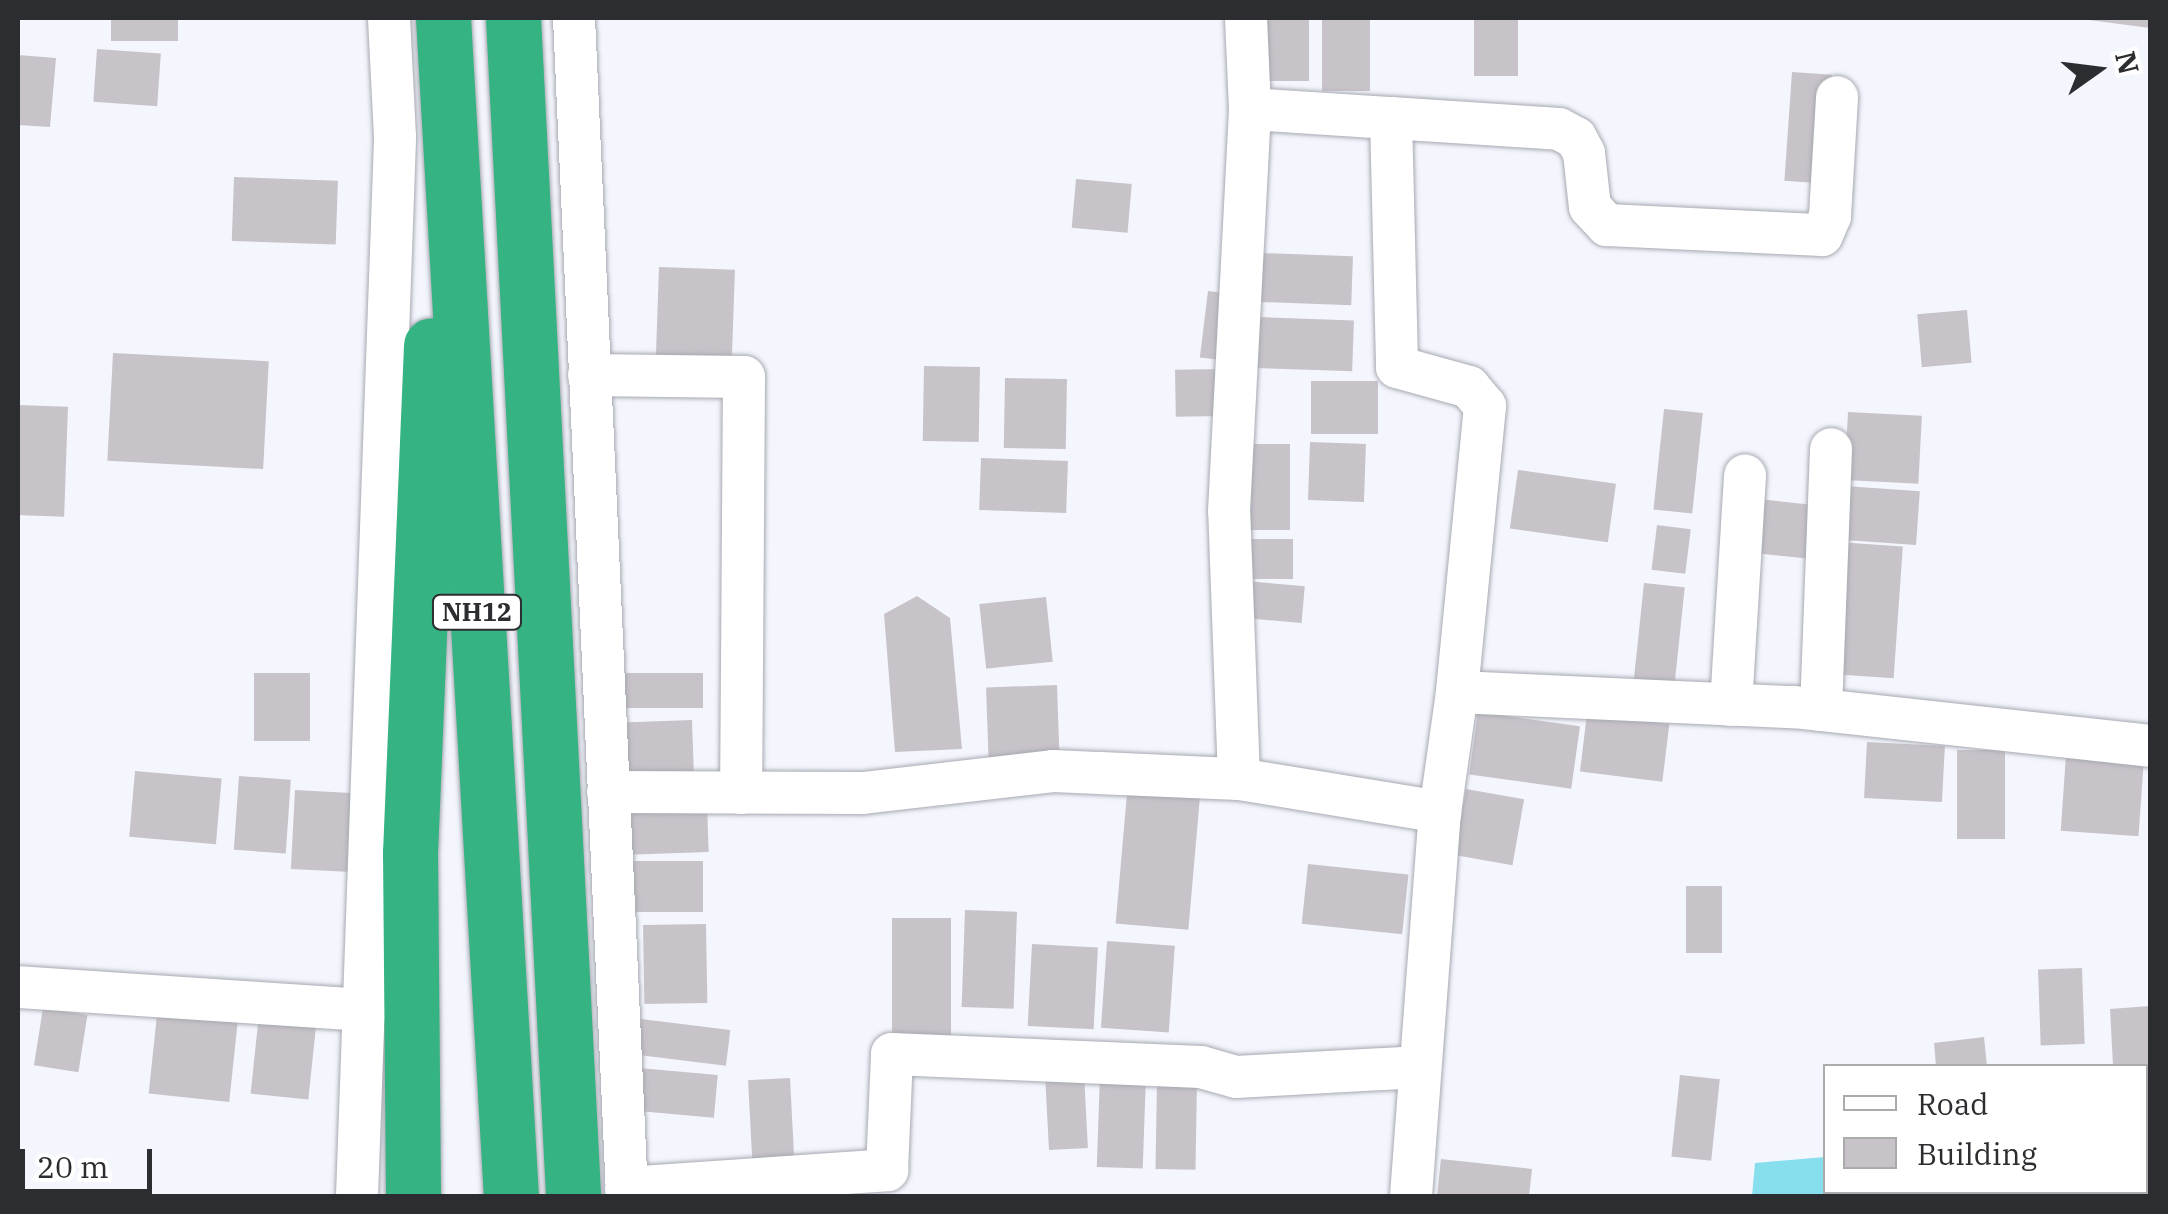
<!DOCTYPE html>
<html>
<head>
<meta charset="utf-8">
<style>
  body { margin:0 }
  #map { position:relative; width:2168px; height:1214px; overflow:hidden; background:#f4f6fe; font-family:"IBM Plex Serif",serif }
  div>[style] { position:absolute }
  .water>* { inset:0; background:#87deec }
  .building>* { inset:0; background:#c8c3c9; transform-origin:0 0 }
  .roads { filter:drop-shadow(0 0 2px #a7a9b1) drop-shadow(0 0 2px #a7a9b1) }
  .minor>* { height:42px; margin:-21px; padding:0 21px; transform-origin:21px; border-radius:21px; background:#fff }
  .highway>* { height:55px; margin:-27.5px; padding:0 27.5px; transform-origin:27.5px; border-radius:27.5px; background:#36b382 }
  span { translate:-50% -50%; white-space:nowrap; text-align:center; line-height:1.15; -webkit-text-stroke:8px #fff; paint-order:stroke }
  .shield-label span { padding:2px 8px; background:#fff; border:2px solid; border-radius:8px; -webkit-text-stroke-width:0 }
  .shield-label { font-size:25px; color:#2c2d30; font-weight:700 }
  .frame { position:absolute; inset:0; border:20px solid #2c2d30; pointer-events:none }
  .legend { position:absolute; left:1823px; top:1064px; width:325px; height:130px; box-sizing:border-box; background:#fff; border:2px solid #ababac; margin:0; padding:12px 18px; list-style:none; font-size:30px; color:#2c2d30 }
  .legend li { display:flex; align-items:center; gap:20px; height:50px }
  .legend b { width:50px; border:2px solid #ababac }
  .north { position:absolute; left:2048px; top:20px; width:100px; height:100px; -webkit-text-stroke:8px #fff; paint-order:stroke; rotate:76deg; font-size:28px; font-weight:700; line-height:40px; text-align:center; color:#2c2d30 }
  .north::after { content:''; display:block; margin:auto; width:35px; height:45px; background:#2c2d30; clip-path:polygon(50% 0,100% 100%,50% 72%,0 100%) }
  .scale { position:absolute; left:20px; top:1149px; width:132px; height:45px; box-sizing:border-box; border:5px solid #2c2d30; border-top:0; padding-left:12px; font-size:30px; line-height:35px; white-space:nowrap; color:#2c2d30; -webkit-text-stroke:8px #fff; paint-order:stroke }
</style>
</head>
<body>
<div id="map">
  <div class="water">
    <div style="clip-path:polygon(2146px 1135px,2150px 1196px,1752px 1196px,1755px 1163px,1825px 1157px,1826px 1192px,2146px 1192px)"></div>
  </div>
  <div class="building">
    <div style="left:111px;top:18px;width:67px;height:23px"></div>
    <div style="left:1267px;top:18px;width:42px;height:63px"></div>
    <div style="left:1322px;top:18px;width:48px;height:73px"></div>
    <div style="left:1474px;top:18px;width:44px;height:58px"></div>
    <div style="clip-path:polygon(2090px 18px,2150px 18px,2150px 28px,2089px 20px)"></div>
    <div style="left:97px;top:49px;width:64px;height:53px;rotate:4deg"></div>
    <div style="clip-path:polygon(18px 55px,56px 58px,50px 127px,18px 125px)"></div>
    <div style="left:1792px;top:72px;width:40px;height:109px;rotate:4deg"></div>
    <div style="left:234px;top:177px;width:104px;height:64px;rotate:2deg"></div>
    <div style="left:1076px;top:179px;width:56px;height:49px;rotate:5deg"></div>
    <div style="left:1261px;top:253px;width:92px;height:49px;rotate:2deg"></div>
    <div style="left:659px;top:267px;width:76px;height:102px;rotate:2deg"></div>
    <div style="left:1208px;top:291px;width:25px;height:67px;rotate:7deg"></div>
    <div style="left:1967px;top:310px;width:53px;height:50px;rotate:85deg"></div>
    <div style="left:1257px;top:317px;width:97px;height:51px;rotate:2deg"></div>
    <div style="left:113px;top:353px;width:156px;height:108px;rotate:3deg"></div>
    <div style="left:924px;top:366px;width:56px;height:75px;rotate:1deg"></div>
    <div style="left:1222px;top:369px;width:47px;height:47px;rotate:89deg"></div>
    <div style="left:1005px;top:378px;width:62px;height:70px;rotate:1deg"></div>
    <div style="left:1311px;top:381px;width:67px;height:53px"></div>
    <div style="left:18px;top:405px;width:50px;height:110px;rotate:2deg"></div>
    <div style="left:1664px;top:409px;width:39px;height:101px;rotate:6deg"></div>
    <div style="left:1848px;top:412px;width:74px;height:68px;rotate:3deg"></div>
    <div style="left:1310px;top:442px;width:56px;height:58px;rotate:2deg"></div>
    <div style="left:1242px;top:444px;width:48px;height:86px"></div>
    <div style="left:981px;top:458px;width:87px;height:52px;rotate:2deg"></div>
    <div style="left:1518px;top:470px;width:99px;height:59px;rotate:8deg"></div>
    <div style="left:1845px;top:486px;width:75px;height:54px;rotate:4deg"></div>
    <div style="left:1748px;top:498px;width:76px;height:54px;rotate:6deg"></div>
    <div style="left:1657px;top:525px;width:34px;height:45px;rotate:7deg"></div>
    <div style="left:1251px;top:539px;width:42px;height:40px"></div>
    <div style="left:1837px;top:542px;width:66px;height:132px;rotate:4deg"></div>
    <div style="left:1245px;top:581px;width:60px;height:37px;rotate:5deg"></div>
    <div style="left:1644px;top:583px;width:41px;height:98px;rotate:6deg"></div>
    <div style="clip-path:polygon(917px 596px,950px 618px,962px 749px,895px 752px,884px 614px)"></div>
    <div style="left:1046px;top:597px;width:65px;height:67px;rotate:84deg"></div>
    <div style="left:254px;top:673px;width:56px;height:68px"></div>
    <div style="left:619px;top:673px;width:84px;height:35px"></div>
    <div style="left:1057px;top:685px;width:72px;height:71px;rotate:88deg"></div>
    <div style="left:1478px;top:712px;width:103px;height:63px;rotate:8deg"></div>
    <div style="left:1587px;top:714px;width:83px;height:58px;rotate:7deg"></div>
    <div style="left:692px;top:720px;width:62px;height:69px;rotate:88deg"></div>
    <div style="left:1867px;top:742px;width:78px;height:56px;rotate:3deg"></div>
    <div style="left:1957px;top:750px;width:48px;height:89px"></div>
    <div style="left:2066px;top:755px;width:78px;height:76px;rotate:4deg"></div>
    <div style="left:135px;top:771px;width:87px;height:66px;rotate:5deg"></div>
    <div style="left:239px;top:776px;width:52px;height:74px;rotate:4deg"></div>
    <div style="left:1128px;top:782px;width:73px;height:142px;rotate:5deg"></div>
    <div style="left:1466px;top:789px;width:59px;height:67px;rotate:10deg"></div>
    <div style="left:295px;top:790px;width:61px;height:79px;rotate:3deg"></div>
    <div style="left:707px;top:804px;width:48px;height:80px;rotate:88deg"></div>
    <div style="left:632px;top:861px;width:71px;height:51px"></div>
    <div style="left:1308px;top:864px;width:101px;height:60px;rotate:6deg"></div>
    <div style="left:1686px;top:886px;width:36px;height:67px"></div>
    <div style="left:965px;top:910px;width:52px;height:97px;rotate:2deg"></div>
    <div style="left:892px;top:918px;width:59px;height:117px"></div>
    <div style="left:706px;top:924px;width:79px;height:63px;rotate:89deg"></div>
    <div style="left:1107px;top:941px;width:68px;height:87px;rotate:4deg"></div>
    <div style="left:1032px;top:944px;width:66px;height:82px;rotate:3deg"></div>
    <div style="left:2082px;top:968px;width:76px;height:44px;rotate:88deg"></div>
    <div style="left:158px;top:1005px;width:81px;height:89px;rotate:6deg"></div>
    <div style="clip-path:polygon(2150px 1006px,2150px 1115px,2146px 1116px,2146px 1066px,2113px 1066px,2110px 1009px)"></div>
    <div style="left:43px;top:1008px;width:45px;height:58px;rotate:9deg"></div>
    <div style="left:259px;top:1014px;width:58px;height:80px;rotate:6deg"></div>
    <div style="left:641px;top:1019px;width:90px;height:36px;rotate:7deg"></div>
    <div style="clip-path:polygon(1984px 1037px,1987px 1066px,1936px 1066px,1934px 1043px)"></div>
    <div style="left:639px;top:1068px;width:79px;height:43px;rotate:5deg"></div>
    <div style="left:1084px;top:1073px;width:75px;height:39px;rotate:87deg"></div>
    <div style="left:1100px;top:1074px;width:46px;height:93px;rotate:2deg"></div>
    <div style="left:1680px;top:1075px;width:40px;height:82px;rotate:6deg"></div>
    <div style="left:790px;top:1078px;width:87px;height:42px;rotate:87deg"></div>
    <div style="left:1157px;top:1081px;width:40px;height:88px;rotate:1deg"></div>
    <div style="clip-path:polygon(1441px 1159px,1532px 1169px,1529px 1196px,1437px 1196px)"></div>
  </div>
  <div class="roads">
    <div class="minor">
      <div style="left:574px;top:18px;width:1179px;rotate:87.42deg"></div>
      <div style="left:1246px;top:18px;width:91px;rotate:87.5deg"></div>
      <div style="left:1250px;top:109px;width:141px;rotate:3.7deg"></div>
      <div style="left:1391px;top:118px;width:249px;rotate:88.6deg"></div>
      <div style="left:1397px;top:367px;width:75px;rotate:15.5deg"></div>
      <div style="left:1469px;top:387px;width:25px;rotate:50deg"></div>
      <div style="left:1485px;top:406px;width:287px;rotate:95.6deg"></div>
      <div style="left:1391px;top:118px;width:168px;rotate:3.7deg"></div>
      <div style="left:1559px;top:129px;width:19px;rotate:28deg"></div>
      <div style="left:1576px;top:138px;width:17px;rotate:62deg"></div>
      <div style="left:1584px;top:153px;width:54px;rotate:83.7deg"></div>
      <div style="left:1590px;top:207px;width:25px;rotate:47deg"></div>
      <div style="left:1607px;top:225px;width:215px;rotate:2.7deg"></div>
      <div style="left:1822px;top:235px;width:21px;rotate:-67deg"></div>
      <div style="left:1830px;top:216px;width:119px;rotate:-86.6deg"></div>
      <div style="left:589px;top:375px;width:155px;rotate:0.7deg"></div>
      <div style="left:744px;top:377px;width:416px;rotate:90.4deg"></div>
      <div style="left:1731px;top:705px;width:230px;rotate:-86.5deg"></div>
      <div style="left:1821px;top:710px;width:261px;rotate:-87.8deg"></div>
      <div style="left:1239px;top:779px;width:268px;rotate:-92.1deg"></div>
      <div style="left:1229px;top:511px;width:403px;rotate:-87deg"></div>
      <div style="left:608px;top:792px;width:255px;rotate:0.2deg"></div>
      <div style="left:863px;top:793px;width:191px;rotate:-6.6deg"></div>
      <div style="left:1053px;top:771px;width:186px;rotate:2.5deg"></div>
      <div style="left:1239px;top:779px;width:204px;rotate:9.3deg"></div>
      <div style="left:18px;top:987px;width:349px;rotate:3.8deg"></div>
      <div style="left:626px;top:1188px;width:262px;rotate:-3.9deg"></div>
      <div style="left:887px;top:1170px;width:116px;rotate:-87.5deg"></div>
      <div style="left:892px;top:1054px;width:309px;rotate:2.4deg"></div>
      <div style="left:1201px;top:1067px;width:36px;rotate:16deg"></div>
      <div style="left:1236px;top:1077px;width:184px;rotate:-3.1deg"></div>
      <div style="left:357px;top:1196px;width:1060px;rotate:-87.94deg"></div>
      <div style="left:395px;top:137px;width:119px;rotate:-92.9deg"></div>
      <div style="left:1411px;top:1196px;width:385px;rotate:-85.7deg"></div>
      <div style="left:1440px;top:812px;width:121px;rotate:-81.9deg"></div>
      <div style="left:1457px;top:692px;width:336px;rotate:2.6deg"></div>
      <div style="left:1793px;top:707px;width:359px;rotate:6.2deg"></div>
    </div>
    <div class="highway">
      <div style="left:443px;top:18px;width:1180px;rotate:86.7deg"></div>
      <div style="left:513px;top:18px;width:1180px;rotate:87.08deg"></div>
      <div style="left:413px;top:1196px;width:343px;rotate:-90.5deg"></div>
      <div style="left:410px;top:853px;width:508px;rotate:-87.63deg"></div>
    </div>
  </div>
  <div class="shield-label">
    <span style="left:477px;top:612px">NH12</span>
  </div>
  <div class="frame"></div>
  <ul class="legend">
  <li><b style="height:12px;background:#fff"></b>Road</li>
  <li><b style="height:28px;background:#c8c3c9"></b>Building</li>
  </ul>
  <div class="north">N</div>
  <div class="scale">20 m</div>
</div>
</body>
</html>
